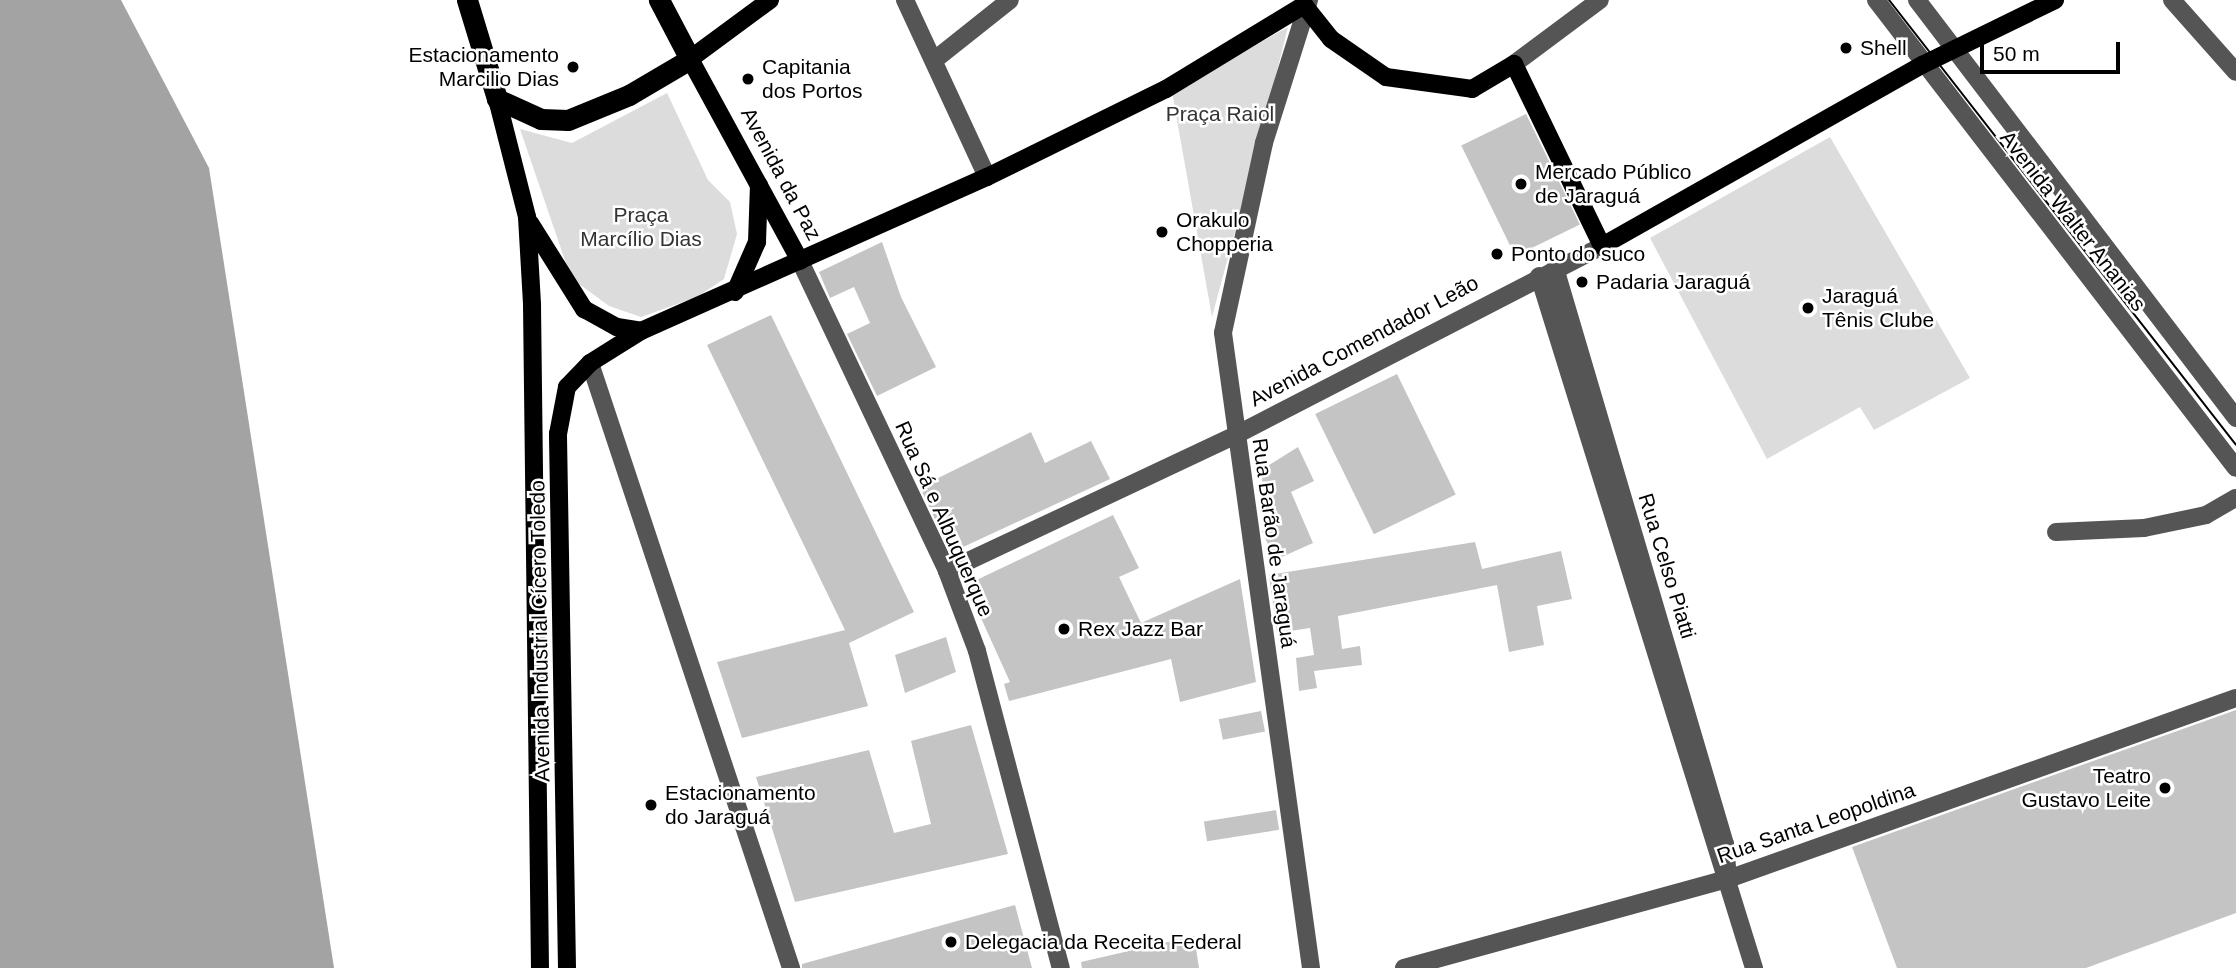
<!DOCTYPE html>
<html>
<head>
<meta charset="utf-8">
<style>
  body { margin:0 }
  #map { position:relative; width:2236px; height:968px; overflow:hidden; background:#fff; font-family:Arial,sans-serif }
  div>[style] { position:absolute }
  .green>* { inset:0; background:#dcdcdc }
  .water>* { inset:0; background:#a3a3a3 }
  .building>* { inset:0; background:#c4c4c4; transform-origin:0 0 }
  .minor>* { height:18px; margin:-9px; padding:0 9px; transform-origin:9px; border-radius:9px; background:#555 }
  .major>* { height:18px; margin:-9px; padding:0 9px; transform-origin:9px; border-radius:9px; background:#000 }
  .highway>* { height:21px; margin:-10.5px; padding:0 10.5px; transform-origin:10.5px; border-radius:10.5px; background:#000 }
  .tram>* { height:2px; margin:-1px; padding:0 1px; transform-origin:1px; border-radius:1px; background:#000 }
  .dots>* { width:19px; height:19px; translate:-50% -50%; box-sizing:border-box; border:4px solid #fff; border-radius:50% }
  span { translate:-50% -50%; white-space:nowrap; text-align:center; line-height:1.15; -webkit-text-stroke:5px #fff; paint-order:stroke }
  .poi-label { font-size:21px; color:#000 }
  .left { translate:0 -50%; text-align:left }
  .right { translate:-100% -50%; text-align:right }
  .park-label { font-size:21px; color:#333 }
  .street-label { font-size:21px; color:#000 }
  .scale { position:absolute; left:1980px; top:42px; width:140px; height:32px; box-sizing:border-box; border:4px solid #000; border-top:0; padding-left:9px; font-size:21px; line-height:24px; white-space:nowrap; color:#000; -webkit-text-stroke:5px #fff; paint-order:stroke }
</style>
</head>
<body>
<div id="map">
  <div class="green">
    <div style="clip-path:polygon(1288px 27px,1259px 142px,1212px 317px,1172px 92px)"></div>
    <div style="clip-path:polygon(667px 93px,708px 180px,730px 202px,737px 234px,724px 279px,697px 297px,641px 317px,609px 306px,571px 278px,520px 129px,572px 143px)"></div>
    <div style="clip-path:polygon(1830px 137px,1970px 378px,1874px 430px,1860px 407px,1767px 459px,1650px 238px)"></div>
  </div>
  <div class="water">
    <div style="clip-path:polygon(0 0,121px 0,209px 168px,334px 968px,0 968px)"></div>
  </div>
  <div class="building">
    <div style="left:1526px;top:114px;width:123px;height:72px;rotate:64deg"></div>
    <div style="clip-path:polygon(882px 242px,901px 297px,936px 367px,877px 396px,847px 334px,870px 323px,854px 287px,830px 298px,819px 272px)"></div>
    <div style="clip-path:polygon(771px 315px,914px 612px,849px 643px,868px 706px,742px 738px,717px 662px,845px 630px,707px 345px)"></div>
    <div style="left:1397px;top:374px;width:134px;height:91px;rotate:64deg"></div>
    <div style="clip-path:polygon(1031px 432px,1045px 463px,1091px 441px,1110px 479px,961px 548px,947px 545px,920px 487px)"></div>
    <div style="clip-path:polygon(1298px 447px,1314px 481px,1291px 492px,1313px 543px,1275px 560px,1262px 531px,1282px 522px,1258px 472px)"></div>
    <div style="clip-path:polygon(1113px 515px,1139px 568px,1119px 577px,1141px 623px,1240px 579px,1256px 682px,1180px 702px,1171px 659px,1009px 701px,1004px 684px,1010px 682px,966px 585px)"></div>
    <div style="clip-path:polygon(1475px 542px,1482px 569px,1561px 551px,1572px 599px,1537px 606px,1544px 645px,1509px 652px,1497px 585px,1338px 616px,1342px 649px,1360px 646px,1362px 665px,1314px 671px,1317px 688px,1299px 691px,1296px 658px,1314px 655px,1310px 628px,1277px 633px,1269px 575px)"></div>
    <div style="clip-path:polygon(946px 637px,956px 672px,905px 693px,895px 655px)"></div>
    <div style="clip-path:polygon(2236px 710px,2236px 913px,2086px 968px,1897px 968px,1852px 847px)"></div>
    <div style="left:1261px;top:711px;width:21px;height:43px;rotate:79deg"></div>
    <div style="clip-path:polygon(971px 725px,1008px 854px,795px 902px,756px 777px,869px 750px,894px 833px,931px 824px,911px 741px)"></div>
    <div style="left:1276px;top:810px;width:20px;height:73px;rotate:81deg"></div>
    <div style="clip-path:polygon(1015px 905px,1032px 968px,802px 968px,802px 964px)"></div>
    <div style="clip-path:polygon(1194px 936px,1199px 968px,1082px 968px,1081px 962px)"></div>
  </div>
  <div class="minor">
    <div style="left:905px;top:0;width:195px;rotate:65.1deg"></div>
    <div style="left:1309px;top:0;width:150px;rotate:107.5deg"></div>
    <div style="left:1264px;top:143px;width:194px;rotate:102.2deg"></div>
    <div style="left:1223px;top:333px;width:641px;rotate:82.11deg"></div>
    <div style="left:1876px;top:0;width:590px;rotate:52.43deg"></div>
    <div style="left:1917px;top:0;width:526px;rotate:52.65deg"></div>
    <div style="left:2172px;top:0;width:96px;rotate:48.4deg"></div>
    <div style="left:937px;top:58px;width:93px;rotate:-38.5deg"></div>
    <div style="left:1514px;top:64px;width:107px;rotate:-36.7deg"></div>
    <div style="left:800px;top:261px;width:343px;rotate:64.6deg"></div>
    <div style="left:947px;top:571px;width:85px;rotate:69.4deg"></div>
    <div style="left:977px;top:651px;width:328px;rotate:75.2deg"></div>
    <div style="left:1555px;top:268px;width:601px;rotate:73.56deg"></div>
    <div style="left:1725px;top:844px;width:24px;rotate:85deg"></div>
    <div style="left:1539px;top:276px;width:725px;rotate:72.74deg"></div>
    <div style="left:590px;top:363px;width:638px;rotate:71.62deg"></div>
    <div style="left:2056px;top:532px;width:88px;rotate:-2.6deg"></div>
    <div style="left:2144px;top:528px;width:63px;rotate:-11.8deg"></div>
    <div style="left:2206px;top:515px;width:34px;rotate:-30deg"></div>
    <div style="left:947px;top:571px;width:319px;rotate:-25.2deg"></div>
    <div style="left:1236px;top:435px;width:412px;rotate:-27.3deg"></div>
    <div style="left:1404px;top:968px;width:336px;rotate:-15.4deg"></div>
    <div style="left:1728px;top:879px;width:539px;rotate:-19.61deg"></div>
  </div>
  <div class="major">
    <div style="left:770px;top:0;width:99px;rotate:143.6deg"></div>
    <div style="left:690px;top:59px;width:230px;rotate:61.4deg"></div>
    <div style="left:497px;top:99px;width:122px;rotate:75.7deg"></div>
    <div style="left:527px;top:217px;width:88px;rotate:86.7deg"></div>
    <div style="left:532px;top:305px;width:663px;rotate:89.31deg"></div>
    <div style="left:530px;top:223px;width:102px;rotate:57.9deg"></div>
    <div style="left:584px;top:309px;width:38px;rotate:29deg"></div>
    <div style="left:617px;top:327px;width:24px;rotate:9deg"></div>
    <div style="left:735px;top:292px;width:55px;rotate:-66.3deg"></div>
    <div style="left:757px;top:242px;width:57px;rotate:-88deg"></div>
    <div style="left:567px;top:968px;width:534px;rotate:-90.97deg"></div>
    <div style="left:558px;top:434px;width:48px;rotate:-79.2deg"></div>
    <div style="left:567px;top:387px;width:33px;rotate:-46deg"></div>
    <div style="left:590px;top:363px;width:60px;rotate:-32.1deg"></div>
    <div style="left:641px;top:331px;width:379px;rotate:-24deg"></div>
    <div style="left:987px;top:177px;width:199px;rotate:-26.2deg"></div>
    <div style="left:1166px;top:89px;width:162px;rotate:-31.3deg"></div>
    <div style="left:1304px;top:5px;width:43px;rotate:51.5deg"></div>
    <div style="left:1331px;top:39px;width:67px;rotate:34.6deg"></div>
    <div style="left:1386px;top:77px;width:87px;rotate:7.9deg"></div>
    <div style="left:1472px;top:89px;width:49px;rotate:-30.8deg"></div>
    <div style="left:1514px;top:64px;width:202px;rotate:64.2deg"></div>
    <div style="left:1602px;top:246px;width:368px;rotate:-29.5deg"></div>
    <div style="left:1922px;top:65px;width:148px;rotate:-26deg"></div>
  </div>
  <div class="highway">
    <div style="left:467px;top:0;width:103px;rotate:73.1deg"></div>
    <div style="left:497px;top:99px;width:48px;rotate:24.4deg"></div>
    <div style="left:541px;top:119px;width:27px;rotate:2deg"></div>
    <div style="left:568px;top:120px;width:66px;rotate:-22.3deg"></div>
    <div style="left:629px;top:95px;width:71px;rotate:-30.5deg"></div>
    <div style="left:690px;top:59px;width:67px;rotate:-117.7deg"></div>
  </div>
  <div class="tram">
    <div style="left:1889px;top:0;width:564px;rotate:52.05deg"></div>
  </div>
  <div class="dots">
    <div style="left:1846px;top:48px;background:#000"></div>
    <div style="left:573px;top:67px;background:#000"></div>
    <div style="left:748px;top:79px;background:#000"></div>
    <div style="left:1521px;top:184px;background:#000"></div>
    <div style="left:1162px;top:232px;background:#000"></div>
    <div style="left:1497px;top:254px;background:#000"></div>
    <div style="left:1582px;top:282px;background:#000"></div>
    <div style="left:1808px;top:308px;background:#000"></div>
    <div style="left:1064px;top:629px;background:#000"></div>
    <div style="left:2165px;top:788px;background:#000"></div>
    <div style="left:651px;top:805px;background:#000"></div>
    <div style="left:951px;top:942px;background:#000"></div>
  </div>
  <div class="poi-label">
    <span class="left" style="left:1860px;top:48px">Shell</span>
    <span class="right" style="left:559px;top:67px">Estacionamento<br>Marcilio Dias</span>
    <span class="left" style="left:762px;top:79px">Capitania<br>dos Portos</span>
    <span class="left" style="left:1535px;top:184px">Mercado Público<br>de Jaraguá</span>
    <span class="left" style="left:1176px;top:232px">Orakulo<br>Chopperia</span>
    <span class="left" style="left:1511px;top:254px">Ponto do suco</span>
    <span class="left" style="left:1596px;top:282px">Padaria Jaraguá</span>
    <span class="left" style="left:1822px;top:308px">Jaraguá<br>Tênis Clube</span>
    <span class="left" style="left:1078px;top:629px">Rex Jazz Bar</span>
    <span class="right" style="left:2151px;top:788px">Teatro<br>Gustavo Leite</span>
    <span class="left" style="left:665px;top:805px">Estacionamento<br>do Jaraguá</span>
    <span class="left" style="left:965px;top:942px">Delegacia da Receita Federal</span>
  </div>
  <div class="park-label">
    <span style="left:1220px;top:114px">Praça Raiol</span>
    <span style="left:641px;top:227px">Praça<br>Marcílio Dias</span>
  </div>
  <div class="street-label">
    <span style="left:781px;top:174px;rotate:62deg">Avenida da Paz</span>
    <span style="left:2073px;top:221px;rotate:52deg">Avenida Walter Ananias</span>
    <span style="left:1364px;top:341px;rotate:-28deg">Avenida Comendador Leão</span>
    <span style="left:944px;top:519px;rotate:66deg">Rua Sá e Albuquerque</span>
    <span style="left:1274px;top:543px;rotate:82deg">Rua Barão de Jaraguá</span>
    <span style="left:1667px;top:566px;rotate:73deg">Rua Celso Piatti</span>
    <span style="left:540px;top:631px;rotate:-91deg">Avenida Industrial Cícero Toledo</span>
    <span style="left:1816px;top:823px;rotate:-19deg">Rua Santa Leopoldina</span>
  </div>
  <div class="scale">50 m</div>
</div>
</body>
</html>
